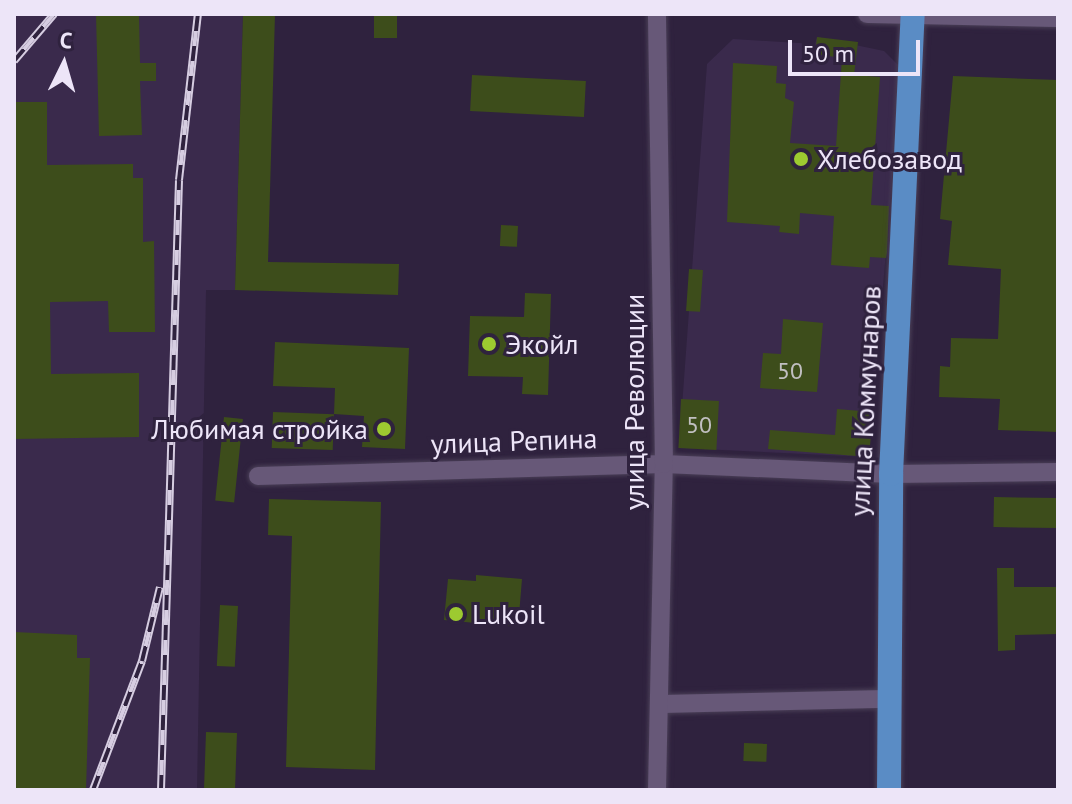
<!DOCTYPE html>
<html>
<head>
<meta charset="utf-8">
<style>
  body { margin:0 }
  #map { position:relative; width:1072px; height:804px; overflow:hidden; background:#2f223e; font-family:"PT Sans",sans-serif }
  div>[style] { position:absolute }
  .built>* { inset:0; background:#3a2a4c }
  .building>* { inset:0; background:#3d4d1b; transform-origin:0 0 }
  .roads { filter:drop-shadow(0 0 2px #4a3f57) drop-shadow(0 0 2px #4a3f57) }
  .minor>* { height:18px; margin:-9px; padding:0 9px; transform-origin:9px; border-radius:9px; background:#675878 }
  .major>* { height:24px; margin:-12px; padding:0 12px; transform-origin:12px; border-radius:12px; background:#5a8cc5 }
  .rail>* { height:8px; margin-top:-4px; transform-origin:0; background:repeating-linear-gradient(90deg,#2f223e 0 15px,#d6cde1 0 30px); box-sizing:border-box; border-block:2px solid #d6cde1 }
  .dots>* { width:22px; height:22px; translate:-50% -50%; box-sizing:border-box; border:4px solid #2f223e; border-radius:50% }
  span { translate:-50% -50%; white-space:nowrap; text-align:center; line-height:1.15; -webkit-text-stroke:6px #2f223e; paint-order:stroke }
  .number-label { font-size:24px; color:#c1bfc1 }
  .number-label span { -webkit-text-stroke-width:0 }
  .poi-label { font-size:28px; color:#ede5f8 }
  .left { translate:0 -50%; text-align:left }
  .right { translate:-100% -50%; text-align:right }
  .street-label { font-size:28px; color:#ede5f8 }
  .frame { position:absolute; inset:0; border:16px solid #ede5f8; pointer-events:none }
  .north { position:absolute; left:24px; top:24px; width:80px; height:80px; -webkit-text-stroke:6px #2f223e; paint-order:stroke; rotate:5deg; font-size:22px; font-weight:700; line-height:32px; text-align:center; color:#ede5f8 }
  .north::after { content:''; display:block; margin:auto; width:28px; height:36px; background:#ede5f8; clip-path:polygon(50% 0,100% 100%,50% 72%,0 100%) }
  .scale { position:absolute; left:788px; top:40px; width:132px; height:36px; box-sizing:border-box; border:4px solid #ede5f8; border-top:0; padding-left:10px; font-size:24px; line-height:28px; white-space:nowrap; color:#ede5f8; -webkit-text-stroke:6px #2f223e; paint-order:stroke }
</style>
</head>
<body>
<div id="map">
  <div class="built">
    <div style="clip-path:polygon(14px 14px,243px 14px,235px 290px,206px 290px,197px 790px,14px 790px)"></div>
    <div style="clip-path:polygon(817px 37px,884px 51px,901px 68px,869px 457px,679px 448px,707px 64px,733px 39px,815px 44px)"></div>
  </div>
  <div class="building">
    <div style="clip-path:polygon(96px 14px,139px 14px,140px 63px,156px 63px,156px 81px,140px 81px,142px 135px,99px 136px)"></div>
    <div style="clip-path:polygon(243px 14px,275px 14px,268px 262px,399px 264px,398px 295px,235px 290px)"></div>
    <div style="left:374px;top:14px;width:23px;height:24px"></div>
    <div style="clip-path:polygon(817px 37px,858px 42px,854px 75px,880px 77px,871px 205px,889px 206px,887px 253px,886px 258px,870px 257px,869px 268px,831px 265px,834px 216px,800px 213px,799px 234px,779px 232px,780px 226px,727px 222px,733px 63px,777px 66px,776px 83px,786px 84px,785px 98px,794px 102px,790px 143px,836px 146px,842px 58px,815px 54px)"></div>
    <div style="left:472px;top:75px;width:114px;height:36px;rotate:3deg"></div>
    <div style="clip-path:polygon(953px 76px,1058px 80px,1058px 432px,998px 430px,1000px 399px,939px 397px,940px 366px,950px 367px,951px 338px,998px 339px,1001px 269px,948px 265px,952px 221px,940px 219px)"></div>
    <div style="clip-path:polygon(14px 102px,47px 102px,47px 165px,133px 164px,133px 178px,143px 178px,143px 242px,154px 241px,155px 332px,109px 332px,108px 301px,50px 302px,51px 374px,139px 373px,139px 437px,14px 439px)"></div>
    <div style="left:501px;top:225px;width:17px;height:21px;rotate:3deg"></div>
    <div style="left:689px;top:269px;width:14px;height:42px;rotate:4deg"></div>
    <div style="clip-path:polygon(525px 293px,551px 294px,548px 395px,522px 394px,523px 377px,468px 376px,470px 316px,524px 317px)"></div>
    <div style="clip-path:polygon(783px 319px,823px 323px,817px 392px,760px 388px,763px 353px,781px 354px)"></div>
    <div style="clip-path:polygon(275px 342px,409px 348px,405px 449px,362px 447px,364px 416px,334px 414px,335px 388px,273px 386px)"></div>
    <div style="left:681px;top:399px;width:38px;height:49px;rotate:3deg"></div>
    <div style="clip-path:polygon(837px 409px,873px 412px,869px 457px,768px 449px,770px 430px,835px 435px)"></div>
    <div style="left:273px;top:412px;width:61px;height:36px;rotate:2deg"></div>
    <div style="left:224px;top:417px;width:19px;height:84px;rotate:6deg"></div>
    <div style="left:994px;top:497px;width:64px;height:30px;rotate:1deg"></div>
    <div style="clip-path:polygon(269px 499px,381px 502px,375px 770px,286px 767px,292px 536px,268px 535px)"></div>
    <div style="clip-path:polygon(997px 568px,1014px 568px,1014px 587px,1058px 587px,1058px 634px,1015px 635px,1015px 650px,998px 651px)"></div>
    <div style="clip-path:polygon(476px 575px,522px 579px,518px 627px,444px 620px,448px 579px,476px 581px)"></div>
    <div style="left:220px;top:605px;width:18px;height:61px;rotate:3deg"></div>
    <div style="clip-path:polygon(14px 632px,77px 635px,77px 658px,90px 658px,86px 790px,14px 790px)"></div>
    <div style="left:206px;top:732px;width:31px;height:58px;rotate:2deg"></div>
    <div style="left:744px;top:743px;width:23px;height:18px;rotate:2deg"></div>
  </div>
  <div class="roads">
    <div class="minor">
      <div style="left:867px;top:14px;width:191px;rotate:1.2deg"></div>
      <div style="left:258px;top:476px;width:406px;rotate:-1.7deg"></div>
      <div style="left:664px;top:464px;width:227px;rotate:2.5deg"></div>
      <div style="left:891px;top:474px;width:167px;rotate:-0.7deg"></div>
      <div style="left:660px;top:704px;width:228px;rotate:-1.3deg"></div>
      <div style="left:657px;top:790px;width:326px;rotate:-88.8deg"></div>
      <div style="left:664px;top:464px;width:450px;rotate:-90.9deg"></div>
    </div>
    <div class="major">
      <div style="left:889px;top:790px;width:316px;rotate:-89.6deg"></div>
      <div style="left:891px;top:474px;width:461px;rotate:-87.3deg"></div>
    </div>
  </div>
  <div class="rail">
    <div style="left:14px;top:61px;width:62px;rotate:-49.6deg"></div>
    <div style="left:93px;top:790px;width:138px;rotate:-69.2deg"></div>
    <div style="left:142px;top:661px;width:76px;rotate:-76.3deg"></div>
    <div style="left:161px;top:790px;width:610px;rotate:-88.31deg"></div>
    <div style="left:179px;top:180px;width:167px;rotate:-83.5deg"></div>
  </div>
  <div class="dots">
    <div style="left:801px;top:159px;background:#9dca30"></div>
    <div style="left:489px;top:344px;background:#9dca30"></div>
    <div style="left:384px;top:429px;background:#9dca30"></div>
    <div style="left:456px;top:614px;background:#9dca30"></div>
  </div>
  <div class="number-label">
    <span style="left:790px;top:371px">50</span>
    <span style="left:699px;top:425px">50</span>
  </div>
  <div class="poi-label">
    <span class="left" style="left:817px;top:159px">Хлебозавод</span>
    <span class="left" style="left:505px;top:344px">Экойл</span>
    <span class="right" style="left:368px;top:429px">Любимая стройка</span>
    <span class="left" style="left:472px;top:614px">Lukoil</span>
  </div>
  <div class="street-label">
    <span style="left:865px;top:401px;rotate:-87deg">улица Коммунаров</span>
    <span style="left:634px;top:402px;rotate:-90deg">улица Революции</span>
    <span style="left:514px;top:441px;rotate:-2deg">улица Репина</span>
  </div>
  <div class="frame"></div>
  <div class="north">С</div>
  <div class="scale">50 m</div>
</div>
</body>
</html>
